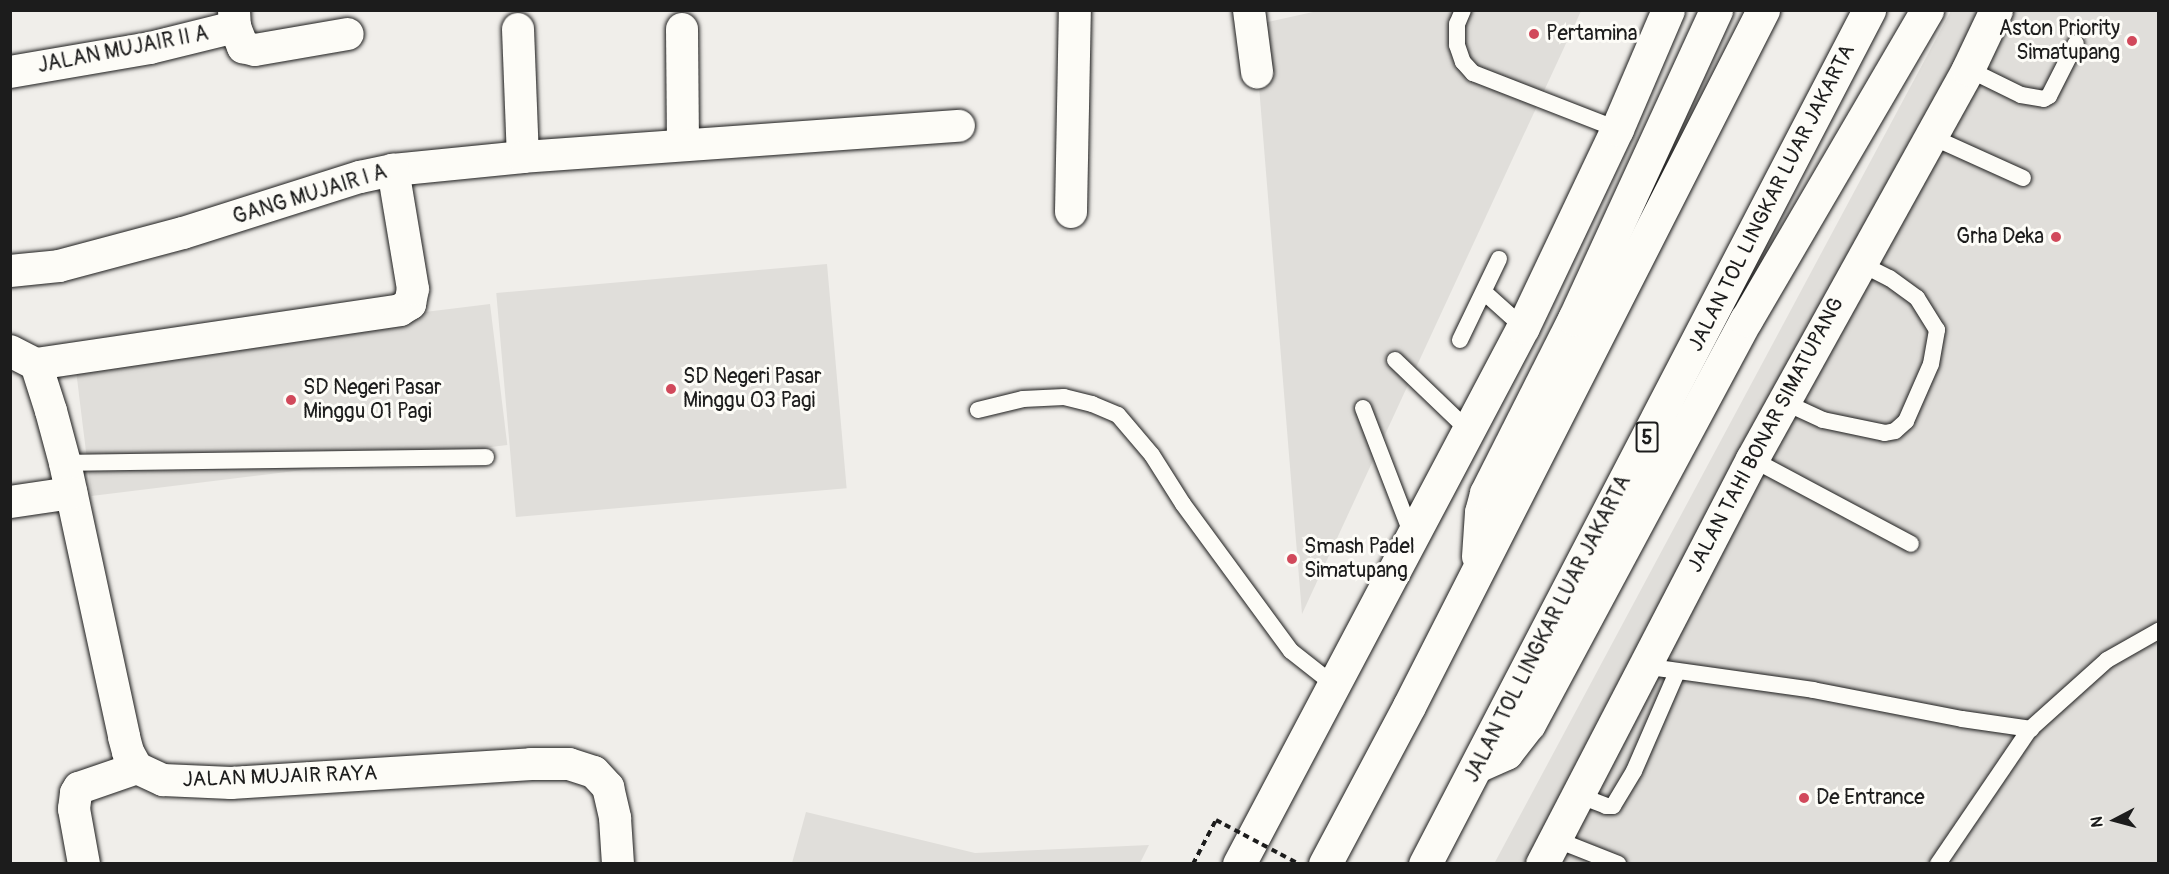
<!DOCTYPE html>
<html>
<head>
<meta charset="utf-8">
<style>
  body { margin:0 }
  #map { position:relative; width:2169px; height:874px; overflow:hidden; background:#f0eeea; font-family:Pangolin,sans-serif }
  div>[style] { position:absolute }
  .built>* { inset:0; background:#e0deda; transform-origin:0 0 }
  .path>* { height:4px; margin-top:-2px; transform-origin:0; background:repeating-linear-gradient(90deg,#1c1c1c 0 6px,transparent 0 10.5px) }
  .roads { filter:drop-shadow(0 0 2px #1c1c1c) drop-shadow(0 0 2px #1c1c1c) }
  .service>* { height:16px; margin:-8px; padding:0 8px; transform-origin:8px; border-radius:8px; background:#fdfcf7 }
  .minor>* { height:32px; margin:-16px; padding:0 16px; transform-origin:16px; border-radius:16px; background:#fdfcf7 }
  .trunk>* { height:33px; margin:-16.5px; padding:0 16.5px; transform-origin:16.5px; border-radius:16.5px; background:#fdfcf7 }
  .motorway>* { height:33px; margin:-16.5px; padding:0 16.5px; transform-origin:16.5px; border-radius:16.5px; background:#fdfcf7 }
  .path-bridge>* { height:4px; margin-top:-2px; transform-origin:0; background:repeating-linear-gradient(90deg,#1c1c1c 0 6px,transparent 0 10.5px) }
  .dots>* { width:16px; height:16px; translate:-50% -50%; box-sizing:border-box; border:3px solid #fdfcf7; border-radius:50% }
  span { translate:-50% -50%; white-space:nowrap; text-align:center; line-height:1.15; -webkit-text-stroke:6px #fdfcf7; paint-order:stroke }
  .shield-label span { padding:2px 4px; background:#fdfcf7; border:2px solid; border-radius:4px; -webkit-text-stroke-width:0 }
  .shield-label { font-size:20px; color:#1c1c1c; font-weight:700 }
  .poi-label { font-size:21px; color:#1c1c1c }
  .right { translate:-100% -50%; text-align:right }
  .left { translate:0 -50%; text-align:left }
  .street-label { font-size:21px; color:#1c1c1c }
  .frame { position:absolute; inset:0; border:12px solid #1c1c1c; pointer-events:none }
  .north { position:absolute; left:2085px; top:790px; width:60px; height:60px; -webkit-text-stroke:4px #fdfcf7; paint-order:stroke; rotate:264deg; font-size:16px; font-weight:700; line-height:24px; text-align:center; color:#1c1c1c }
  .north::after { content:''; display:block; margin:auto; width:21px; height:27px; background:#1c1c1c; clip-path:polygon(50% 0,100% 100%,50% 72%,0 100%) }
</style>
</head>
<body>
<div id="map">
  <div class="built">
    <div style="clip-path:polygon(1322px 10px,1581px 11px,1302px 614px,1254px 25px)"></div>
    <div style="clip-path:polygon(1951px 11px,2158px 11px,2158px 863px,1494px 864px)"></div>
    <div style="left:827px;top:264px;width:225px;height:332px;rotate:85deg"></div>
    <div style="left:490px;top:304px;width:142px;height:419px;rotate:83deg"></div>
    <div style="clip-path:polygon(806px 812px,975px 853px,1149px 845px,1140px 863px,792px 863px)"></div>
  </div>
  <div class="path">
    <div style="left:1193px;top:864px;width:50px;rotate:-62.4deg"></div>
  </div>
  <div class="roads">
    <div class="service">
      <div style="left:1463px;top:10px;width:15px;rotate:113deg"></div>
      <div style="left:1457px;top:24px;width:21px;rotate:90deg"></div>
      <div style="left:1457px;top:45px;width:18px;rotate:71deg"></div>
      <div style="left:1463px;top:62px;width:15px;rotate:48deg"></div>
      <div style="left:1473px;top:73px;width:155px;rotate:21.3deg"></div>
      <div style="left:1968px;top:69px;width:59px;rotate:26.1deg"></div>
      <div style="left:2021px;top:95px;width:23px;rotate:10deg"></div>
      <div style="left:2044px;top:99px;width:6px;rotate:-31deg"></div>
      <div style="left:2049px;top:96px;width:59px;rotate:-63deg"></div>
      <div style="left:1930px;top:136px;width:102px;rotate:24.3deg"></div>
      <div style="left:1484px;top:292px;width:52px;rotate:41.9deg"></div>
      <div style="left:1460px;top:340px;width:90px;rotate:-64.3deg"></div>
      <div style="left:1395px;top:360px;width:103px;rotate:43.8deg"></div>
      <div style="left:1784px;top:402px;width:43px;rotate:24.8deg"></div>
      <div style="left:1823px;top:420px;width:63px;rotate:11.8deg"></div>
      <div style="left:1885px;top:433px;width:10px;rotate:-11deg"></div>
      <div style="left:1895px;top:431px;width:15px;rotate:-42deg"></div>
      <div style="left:1906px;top:421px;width:62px;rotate:-66.3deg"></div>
      <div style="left:1931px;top:364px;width:35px;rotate:-80deg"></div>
      <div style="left:1937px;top:330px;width:38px;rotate:-122deg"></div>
      <div style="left:1917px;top:298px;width:34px;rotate:-144deg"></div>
      <div style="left:1889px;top:278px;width:33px;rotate:-153deg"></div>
      <div style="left:1363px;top:408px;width:136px;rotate:68.9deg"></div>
      <div style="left:978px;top:410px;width:46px;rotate:-13.7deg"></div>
      <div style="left:1023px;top:399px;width:41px;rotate:-2.8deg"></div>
      <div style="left:1064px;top:397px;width:29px;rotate:14deg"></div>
      <div style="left:1092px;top:404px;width:28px;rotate:23deg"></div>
      <div style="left:1118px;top:415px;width:52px;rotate:49.6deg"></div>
      <div style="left:1152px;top:455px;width:58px;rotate:57.7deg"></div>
      <div style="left:1183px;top:504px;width:182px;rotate:53.7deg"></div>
      <div style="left:1291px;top:651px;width:55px;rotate:38.3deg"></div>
      <div style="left:1752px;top:459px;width:180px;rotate:28.1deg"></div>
      <div style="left:65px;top:463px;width:421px;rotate:-0.8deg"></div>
      <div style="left:1643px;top:666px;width:172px;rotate:8deg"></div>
      <div style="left:1813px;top:690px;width:152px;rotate:11deg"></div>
      <div style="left:1962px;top:719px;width:70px;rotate:8.2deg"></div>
      <div style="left:1578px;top:795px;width:30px;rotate:21deg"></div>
      <div style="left:1606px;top:806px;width:7px"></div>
      <div style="left:1613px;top:806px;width:41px;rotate:-59deg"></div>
      <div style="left:1634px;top:771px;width:108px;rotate:-66.5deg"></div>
      <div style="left:1555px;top:839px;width:68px;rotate:21.6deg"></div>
      <div style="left:1938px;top:864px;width:162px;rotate:-55.8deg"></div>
      <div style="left:2029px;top:730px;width:105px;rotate:-41.9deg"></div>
      <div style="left:2107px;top:660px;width:59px;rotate:-29.6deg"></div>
    </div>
    <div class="minor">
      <div style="left:234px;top:10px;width:17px;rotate:87deg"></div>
      <div style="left:235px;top:27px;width:22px;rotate:68deg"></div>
      <div style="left:243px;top:47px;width:12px;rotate:14deg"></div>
      <div style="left:255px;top:50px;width:94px;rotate:-9.8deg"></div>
      <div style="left:1249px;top:10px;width:63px;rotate:82.6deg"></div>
      <div style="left:518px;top:29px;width:128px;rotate:87.8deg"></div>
      <div style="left:682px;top:29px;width:116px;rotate:89.5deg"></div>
      <div style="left:10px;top:72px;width:142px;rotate:-9.7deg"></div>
      <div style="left:150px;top:48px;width:88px;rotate:-13.9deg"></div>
      <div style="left:1071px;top:212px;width:202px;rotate:-88.9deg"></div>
      <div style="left:10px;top:271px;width:49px;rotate:-5.8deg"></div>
      <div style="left:59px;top:266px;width:128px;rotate:-14.9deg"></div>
      <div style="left:183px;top:233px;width:186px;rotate:-17.6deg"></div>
      <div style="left:360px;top:177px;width:34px;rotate:-12deg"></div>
      <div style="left:393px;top:170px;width:131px;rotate:-5.7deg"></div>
      <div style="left:523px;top:157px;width:437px;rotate:-4.1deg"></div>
      <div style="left:10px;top:351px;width:29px;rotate:27deg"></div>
      <div style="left:36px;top:364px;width:49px;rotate:72.3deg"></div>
      <div style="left:51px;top:411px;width:54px;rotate:74.9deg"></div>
      <div style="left:65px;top:463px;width:280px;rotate:77.8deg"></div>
      <div style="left:124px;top:737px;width:16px;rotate:75deg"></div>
      <div style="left:128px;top:752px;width:18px;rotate:61deg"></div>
      <div style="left:137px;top:768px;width:29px;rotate:25deg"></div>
      <div style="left:163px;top:780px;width:68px;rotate:2.5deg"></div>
      <div style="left:231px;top:783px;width:301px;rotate:-3.6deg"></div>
      <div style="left:531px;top:764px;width:38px"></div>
      <div style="left:569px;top:764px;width:26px;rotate:18deg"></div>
      <div style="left:594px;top:772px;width:21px;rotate:47deg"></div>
      <div style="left:608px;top:787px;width:32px;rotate:77deg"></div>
      <div style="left:615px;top:818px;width:46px;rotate:86.3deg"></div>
      <div style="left:36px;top:364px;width:368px;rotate:-8.4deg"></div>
      <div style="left:400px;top:310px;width:12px;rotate:-31deg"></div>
      <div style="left:410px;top:304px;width:15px;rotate:-79deg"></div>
      <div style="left:413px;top:289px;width:121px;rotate:-99.5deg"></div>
      <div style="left:10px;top:502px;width:62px;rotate:-8.4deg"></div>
      <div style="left:84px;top:864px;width:56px;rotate:-100.3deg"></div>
      <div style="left:74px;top:809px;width:16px;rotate:-83deg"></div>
      <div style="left:76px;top:793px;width:6px;rotate:-59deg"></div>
      <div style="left:79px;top:788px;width:61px;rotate:-19deg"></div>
    </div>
    <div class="trunk">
      <div style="left:1239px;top:864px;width:607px;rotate:-62.13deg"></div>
      <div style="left:1523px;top:327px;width:219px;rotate:-64.6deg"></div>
      <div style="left:1617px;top:129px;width:129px;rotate:-66.8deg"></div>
      <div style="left:1542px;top:864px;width:456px;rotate:-62.6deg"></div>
      <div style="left:1752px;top:459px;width:446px;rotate:-61deg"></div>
      <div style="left:1968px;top:69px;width:65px;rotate:-64.6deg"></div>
    </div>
    <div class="motorway">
      <div style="left:1478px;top:556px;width:44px;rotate:-86.1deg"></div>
      <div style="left:1481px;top:512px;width:20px;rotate:-75deg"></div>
      <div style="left:1486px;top:493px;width:195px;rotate:-63.2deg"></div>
      <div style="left:1574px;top:319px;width:340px;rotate:-65.3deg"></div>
      <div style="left:1477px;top:766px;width:32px;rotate:-24deg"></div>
      <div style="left:1506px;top:753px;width:37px;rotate:-52deg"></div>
      <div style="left:1529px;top:724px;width:459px;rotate:-61.8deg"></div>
      <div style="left:1746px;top:320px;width:359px;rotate:-59.7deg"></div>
      <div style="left:1325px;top:864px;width:179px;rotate:-62deg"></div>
      <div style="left:1409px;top:706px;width:781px;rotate:-63.04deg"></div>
      <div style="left:1425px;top:864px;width:963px;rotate:-62.53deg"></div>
    </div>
  </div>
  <div class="path-bridge">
    <div style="left:1216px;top:820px;width:94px;rotate:27.9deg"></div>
  </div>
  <div class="dots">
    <div style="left:1534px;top:34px;background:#d1495b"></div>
    <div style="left:2132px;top:41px;background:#d1495b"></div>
    <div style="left:2056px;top:237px;background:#d1495b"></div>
    <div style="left:671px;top:389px;background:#d1495b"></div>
    <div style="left:291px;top:400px;background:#d1495b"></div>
    <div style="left:1292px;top:559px;background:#d1495b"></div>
    <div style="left:1804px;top:798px;background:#d1495b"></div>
  </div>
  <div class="shield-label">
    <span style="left:1647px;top:437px">5</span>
  </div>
  <div class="poi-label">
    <span class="right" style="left:2120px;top:41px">Aston Priority<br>Simatupang</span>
    <span class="left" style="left:1546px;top:34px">Pertamina</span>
    <span class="right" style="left:2044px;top:237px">Grha Deka</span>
    <span class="left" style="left:683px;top:389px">SD Negeri Pasar<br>Minggu 03 Pagi</span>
    <span class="left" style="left:303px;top:400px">SD Negeri Pasar<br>Minggu 01 Pagi</span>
    <span class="left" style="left:1304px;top:559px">Smash Padel<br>Simatupang</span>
    <span class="left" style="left:1816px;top:798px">De Entrance</span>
  </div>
  <div class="street-label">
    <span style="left:123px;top:50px;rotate:-11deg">JALAN MUJAIR II A</span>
    <span style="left:310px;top:195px;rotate:-17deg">GANG MUJAIR I A</span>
    <span style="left:1772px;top:198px;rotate:-63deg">JALAN TOL LINGKAR LUAR JAKARTA</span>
    <span style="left:1766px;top:435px;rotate:-62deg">JALAN TAHI BONAR SIMATUPANG</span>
    <span style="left:1548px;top:629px;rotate:-63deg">JALAN TOL LINGKAR LUAR JAKARTA</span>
    <span style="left:280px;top:777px;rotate:-2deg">JALAN MUJAIR RAYA</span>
  </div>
  <div class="frame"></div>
  <div class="north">N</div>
</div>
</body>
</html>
